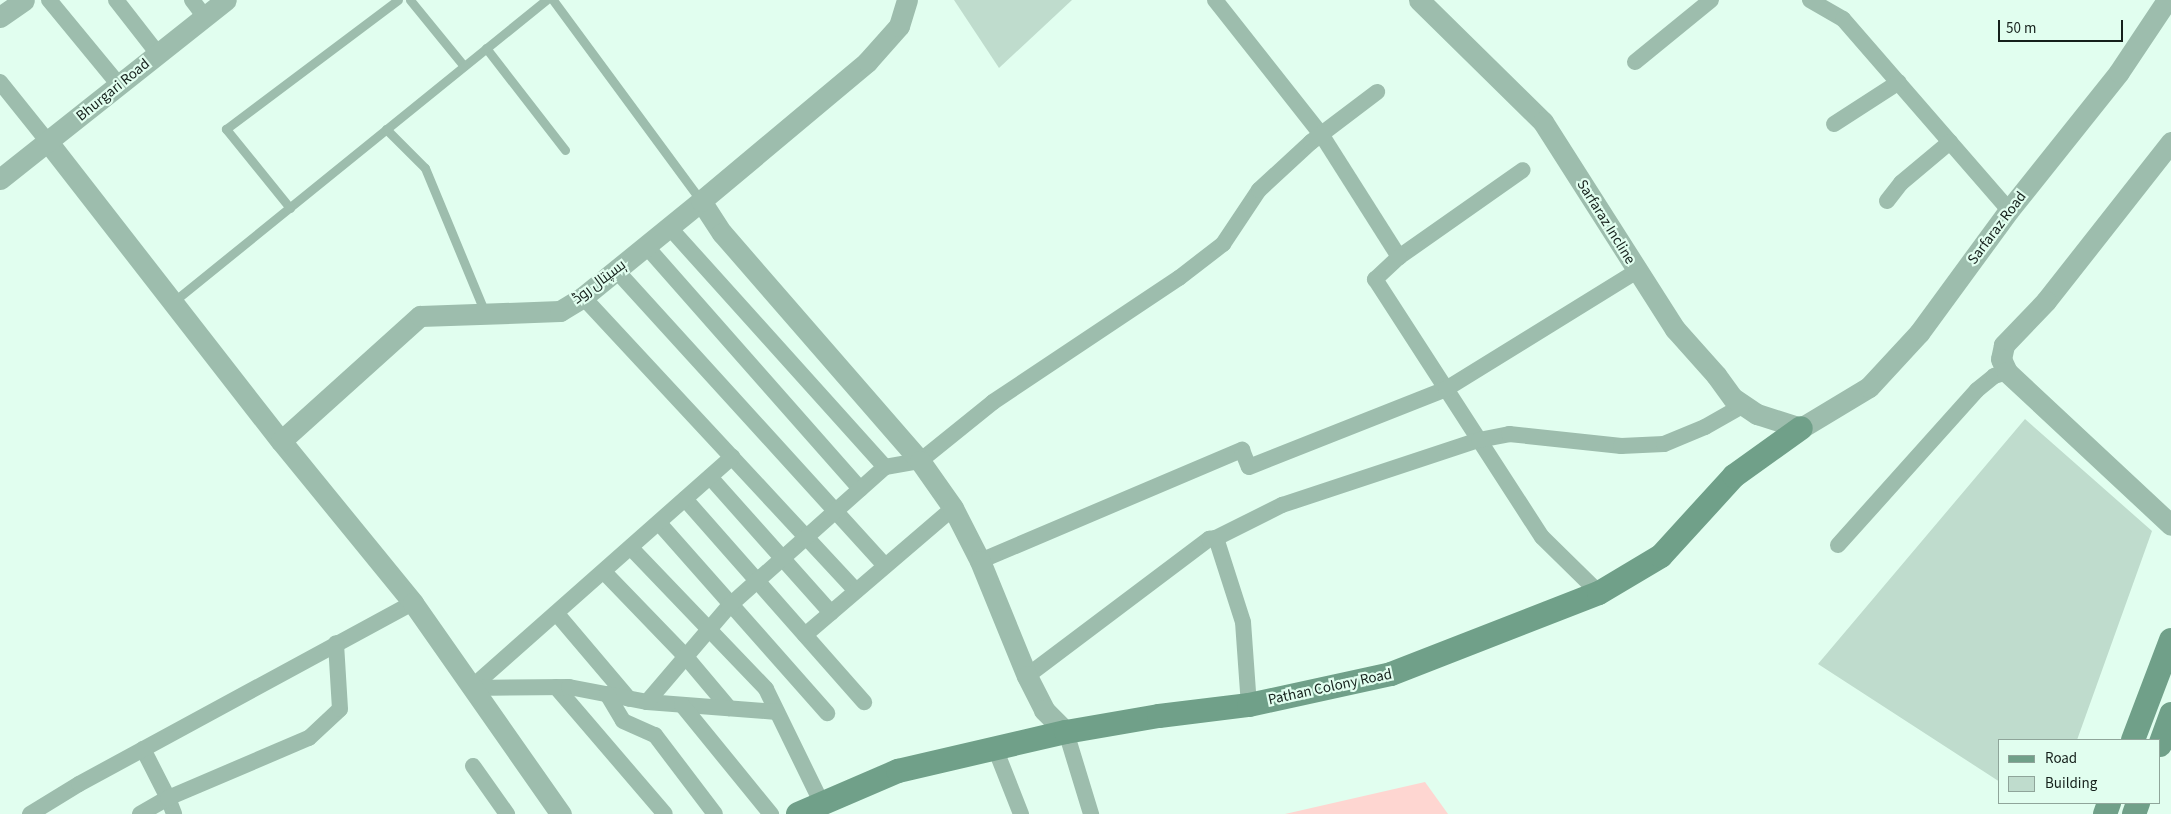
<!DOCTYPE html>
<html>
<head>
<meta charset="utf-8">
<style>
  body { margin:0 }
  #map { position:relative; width:2171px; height:814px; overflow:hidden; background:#e1feef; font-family:"Source Sans 3",Cairo,sans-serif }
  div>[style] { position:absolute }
  .green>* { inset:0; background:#fed6d1 }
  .building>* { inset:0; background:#bfdccd }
  .service>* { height:9px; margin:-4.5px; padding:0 4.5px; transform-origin:4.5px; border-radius:4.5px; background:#9dbdad }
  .minor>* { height:16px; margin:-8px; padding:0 8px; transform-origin:8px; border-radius:8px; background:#9dbdad }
  .tertiary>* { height:21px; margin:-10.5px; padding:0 10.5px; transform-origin:10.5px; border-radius:10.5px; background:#9dbdad }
  .secondary>* { height:24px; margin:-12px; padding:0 12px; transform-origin:12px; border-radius:12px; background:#70a089 }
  span { translate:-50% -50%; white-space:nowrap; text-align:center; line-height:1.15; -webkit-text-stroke:4.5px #e1feef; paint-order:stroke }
  .street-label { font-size:15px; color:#15201b }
  .legend { position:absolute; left:1998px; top:739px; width:162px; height:65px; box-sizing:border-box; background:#e1feef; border:1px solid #8fa59a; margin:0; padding:6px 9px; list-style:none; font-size:15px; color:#15201b }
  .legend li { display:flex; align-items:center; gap:10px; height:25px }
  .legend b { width:25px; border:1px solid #8fa59a }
  .scale { position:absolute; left:1998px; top:20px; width:125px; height:22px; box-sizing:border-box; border:2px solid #15201b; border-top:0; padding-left:6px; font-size:15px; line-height:18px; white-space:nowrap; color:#15201b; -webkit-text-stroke:4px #e1feef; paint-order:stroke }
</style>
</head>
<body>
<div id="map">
  <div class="green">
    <div style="clip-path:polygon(1425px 782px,1448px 814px,1285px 814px)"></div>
  </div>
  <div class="building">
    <div style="clip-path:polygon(954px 0,1072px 0,999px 68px)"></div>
    <div style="clip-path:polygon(2025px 419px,2152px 531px,2077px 740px,2000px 740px,2000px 782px,1818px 664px)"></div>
  </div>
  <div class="service">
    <div style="left:410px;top:0;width:85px;rotate:50.7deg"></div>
    <div style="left:553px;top:0;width:250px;rotate:53.6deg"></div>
    <div style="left:486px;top:48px;width:129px;rotate:52.2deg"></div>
    <div style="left:386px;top:129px;width:55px;rotate:45deg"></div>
    <div style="left:425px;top:168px;width:157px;rotate:67.5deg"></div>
    <div style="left:290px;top:208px;width:102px;rotate:-129deg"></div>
    <div style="left:226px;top:129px;width:215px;rotate:-36.9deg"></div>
    <div style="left:173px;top:302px;width:480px;rotate:-39deg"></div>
  </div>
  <div class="minor">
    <div style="left:49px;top:0;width:110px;rotate:50.5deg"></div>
    <div style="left:116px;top:0;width:68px;rotate:52.1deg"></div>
    <div style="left:192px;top:0;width:21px;rotate:53deg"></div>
    <div style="left:1215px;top:0;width:171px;rotate:51.7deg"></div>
    <div style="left:1321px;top:134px;width:146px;rotate:57.6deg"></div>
    <div style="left:1399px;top:257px;width:151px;rotate:-35.1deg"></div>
    <div style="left:1810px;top:0;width:38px;rotate:30deg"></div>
    <div style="left:1843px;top:19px;width:253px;rotate:49deg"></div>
    <div style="left:1635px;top:62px;width:98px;rotate:-39.2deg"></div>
    <div style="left:0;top:82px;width:77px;rotate:51.3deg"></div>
    <div style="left:1834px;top:124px;width:77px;rotate:-32.9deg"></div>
    <div style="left:1887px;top:201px;width:23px;rotate:-52deg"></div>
    <div style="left:1901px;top:183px;width:64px;rotate:-39.9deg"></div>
    <div style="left:669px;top:227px;width:323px;rotate:48deg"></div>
    <div style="left:646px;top:246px;width:324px;rotate:48.6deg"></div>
    <div style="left:1399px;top:257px;width:33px;rotate:137deg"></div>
    <div style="left:1375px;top:279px;width:307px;rotate:57.1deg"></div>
    <div style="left:1542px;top:537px;width:80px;rotate:44.5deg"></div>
    <div style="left:616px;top:270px;width:400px;rotate:47.7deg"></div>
    <div style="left:583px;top:297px;width:401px;rotate:47.1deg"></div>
    <div style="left:710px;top:477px;width:182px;rotate:48.3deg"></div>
    <div style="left:685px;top:499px;width:271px;rotate:48.6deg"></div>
    <div style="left:659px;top:523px;width:254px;rotate:48.5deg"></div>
    <div style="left:1216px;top:538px;width:88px;rotate:72.2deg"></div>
    <div style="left:1243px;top:622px;width:83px;rotate:85.9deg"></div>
    <div style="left:1838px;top:545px;width:208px;rotate:-48.1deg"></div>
    <div style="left:1977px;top:390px;width:22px;rotate:-39deg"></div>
    <div style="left:1994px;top:376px;width:14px;rotate:-17deg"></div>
    <div style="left:631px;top:548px;width:195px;rotate:46.2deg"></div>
    <div style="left:766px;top:689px;width:128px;rotate:64deg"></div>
    <div style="left:980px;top:561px;width:285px;rotate:-23deg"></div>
    <div style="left:1242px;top:450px;width:18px;rotate:68deg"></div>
    <div style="left:1249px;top:467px;width:212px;rotate:-21.6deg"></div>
    <div style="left:1446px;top:389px;width:225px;rotate:-31.7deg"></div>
    <div style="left:604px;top:572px;width:118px;rotate:46deg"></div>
    <div style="left:686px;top:657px;width:67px;rotate:49.9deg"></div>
    <div style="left:557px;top:614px;width:111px;rotate:49.7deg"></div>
    <div style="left:805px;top:635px;width:195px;rotate:-40.6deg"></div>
    <div style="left:1027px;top:676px;width:228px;rotate:-37deg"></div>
    <div style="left:1209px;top:539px;width:7px;rotate:-8deg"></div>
    <div style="left:1216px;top:538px;width:74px;rotate:-26.6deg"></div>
    <div style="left:1282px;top:505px;width:207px;rotate:-18.3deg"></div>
    <div style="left:1479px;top:440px;width:31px;rotate:-11deg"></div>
    <div style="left:1509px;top:434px;width:113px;rotate:6.1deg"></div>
    <div style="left:1621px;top:446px;width:43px;rotate:-2.7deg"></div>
    <div style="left:1664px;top:444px;width:44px;rotate:-22.5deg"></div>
    <div style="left:1705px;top:427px;width:43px;rotate:-29.6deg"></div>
    <div style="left:556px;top:687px;width:167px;rotate:49.4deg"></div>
    <div style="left:471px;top:688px;width:349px;rotate:-41.5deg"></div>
    <div style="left:471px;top:688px;width:98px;rotate:-0.6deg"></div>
    <div style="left:569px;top:687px;width:79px;rotate:10.9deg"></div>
    <div style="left:647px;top:702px;width:130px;rotate:4.4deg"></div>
    <div style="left:607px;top:694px;width:31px;rotate:59deg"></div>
    <div style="left:623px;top:721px;width:35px;rotate:24deg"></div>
    <div style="left:655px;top:735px;width:99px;rotate:52.8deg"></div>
    <div style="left:647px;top:702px;width:126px;rotate:-49.5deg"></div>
    <div style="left:729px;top:606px;width:209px;rotate:-41.7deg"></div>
    <div style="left:885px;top:467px;width:36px;rotate:-10deg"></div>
    <div style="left:920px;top:461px;width:94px;rotate:-38.9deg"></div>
    <div style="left:993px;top:402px;width:224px;rotate:-33.7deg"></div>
    <div style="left:1179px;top:278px;width:56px;rotate:-37.7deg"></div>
    <div style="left:1223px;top:244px;width:65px;rotate:-56.3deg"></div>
    <div style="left:1259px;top:190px;width:71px;rotate:-42.7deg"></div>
    <div style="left:1311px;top:142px;width:83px;rotate:-37.1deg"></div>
    <div style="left:682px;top:705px;width:141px;rotate:50.8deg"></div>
    <div style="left:1066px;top:732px;width:86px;rotate:73deg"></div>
    <div style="left:995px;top:748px;width:71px;rotate:68.5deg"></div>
    <div style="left:143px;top:749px;width:55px;rotate:63deg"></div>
    <div style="left:168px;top:798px;width:17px;rotate:69deg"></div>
    <div style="left:473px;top:766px;width:59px;rotate:54.7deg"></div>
    <div style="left:30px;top:814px;width:57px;rotate:-31.5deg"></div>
    <div style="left:79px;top:784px;width:380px;rotate:-28.5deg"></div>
    <div style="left:140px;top:814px;width:32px;rotate:-30deg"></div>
    <div style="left:168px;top:798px;width:153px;rotate:-23.1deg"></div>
    <div style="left:309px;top:738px;width:42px;rotate:-43.1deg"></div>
    <div style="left:340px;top:709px;width:66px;rotate:-93.5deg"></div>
  </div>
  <div class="tertiary">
    <div style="left:1419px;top:0;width:174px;rotate:44.5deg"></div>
    <div style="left:1543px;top:122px;width:246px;rotate:57.5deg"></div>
    <div style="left:1675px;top:329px;width:62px;rotate:48.3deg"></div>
    <div style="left:1716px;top:375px;width:29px;rotate:54deg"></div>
    <div style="left:1733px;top:398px;width:29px;rotate:34deg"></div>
    <div style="left:1757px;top:414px;width:46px;rotate:17.7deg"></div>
    <div style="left:1801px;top:428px;width:79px;rotate:-31.1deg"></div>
    <div style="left:1869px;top:387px;width:74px;rotate:-47.2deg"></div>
    <div style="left:1919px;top:333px;width:152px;rotate:-53.8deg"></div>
    <div style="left:2009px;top:210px;width:176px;rotate:-51.4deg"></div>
    <div style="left:2119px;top:72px;width:87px;rotate:-56.3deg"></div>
    <div style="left:0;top:17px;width:29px;rotate:-35deg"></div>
    <div style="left:48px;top:142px;width:379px;rotate:52.1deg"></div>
    <div style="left:281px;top:441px;width:209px;rotate:50.8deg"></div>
    <div style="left:413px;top:603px;width:258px;rotate:55deg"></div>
    <div style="left:2171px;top:142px;width:202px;rotate:128.2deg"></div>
    <div style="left:2046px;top:301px;width:61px;rotate:133.7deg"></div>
    <div style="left:2004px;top:345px;width:14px;rotate:102deg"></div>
    <div style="left:2001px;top:359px;width:14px;rotate:65deg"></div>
    <div style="left:2007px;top:372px;width:224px;rotate:43deg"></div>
    <div style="left:0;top:179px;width:288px;rotate:-38.4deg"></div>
    <div style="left:701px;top:201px;width:38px;rotate:57deg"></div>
    <div style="left:722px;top:233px;width:302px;rotate:49deg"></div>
    <div style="left:920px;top:461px;width:57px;rotate:54.9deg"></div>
    <div style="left:953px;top:508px;width:59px;rotate:63deg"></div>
    <div style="left:980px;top:561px;width:124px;rotate:67.8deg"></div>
    <div style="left:1027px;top:676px;width:38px;rotate:63deg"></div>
    <div style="left:1044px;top:710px;width:31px;rotate:45deg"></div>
    <div style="left:281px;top:441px;width:187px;rotate:-42deg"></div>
    <div style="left:420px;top:316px;width:140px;rotate:-2deg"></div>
    <div style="left:560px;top:311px;width:27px;rotate:-31deg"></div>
    <div style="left:583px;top:297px;width:152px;rotate:-39.1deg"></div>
    <div style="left:701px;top:201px;width:217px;rotate:-39.9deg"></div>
    <div style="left:867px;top:62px;width:48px;rotate:-48.4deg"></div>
    <div style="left:899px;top:26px;width:27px;rotate:-73deg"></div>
  </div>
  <div class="secondary">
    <div style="left:2133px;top:740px;width:107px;rotate:-69.2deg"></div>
    <div style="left:2160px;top:745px;width:33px;rotate:-70deg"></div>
    <div style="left:798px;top:814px;width:109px;rotate:-23.3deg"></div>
    <div style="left:898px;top:771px;width:172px;rotate:-13.1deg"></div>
    <div style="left:1066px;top:732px;width:94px;rotate:-9.8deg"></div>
    <div style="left:1159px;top:716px;width:91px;rotate:-7deg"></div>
    <div style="left:1249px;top:705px;width:145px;rotate:-12.3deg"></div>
    <div style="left:1391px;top:674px;width:223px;rotate:-21.3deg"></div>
    <div style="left:1599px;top:593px;width:72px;rotate:-30.8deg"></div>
    <div style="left:1661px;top:556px;width:108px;rotate:-47.6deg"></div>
    <div style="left:1734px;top:476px;width:82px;rotate:-35.6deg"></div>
    <div style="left:2105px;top:814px;width:12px;rotate:-70deg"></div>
    <div style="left:2134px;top:814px;width:12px;rotate:-70deg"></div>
  </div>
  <div class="street-label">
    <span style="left:113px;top:90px;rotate:-39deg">Bhurgari Road</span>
    <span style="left:1606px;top:222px;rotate:58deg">Sarfaraz Incline</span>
    <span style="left:1997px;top:228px;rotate:-53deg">Sarfaraz Road</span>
    <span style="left:599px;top:282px;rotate:-37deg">ہسپتال روڈ</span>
    <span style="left:1330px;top:687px;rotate:-12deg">Pathan Colony Road</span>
  </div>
  <ul class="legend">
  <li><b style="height:6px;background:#70a089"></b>Road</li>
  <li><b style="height:14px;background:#bfdccd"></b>Building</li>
  </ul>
  <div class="scale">50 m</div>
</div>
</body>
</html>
